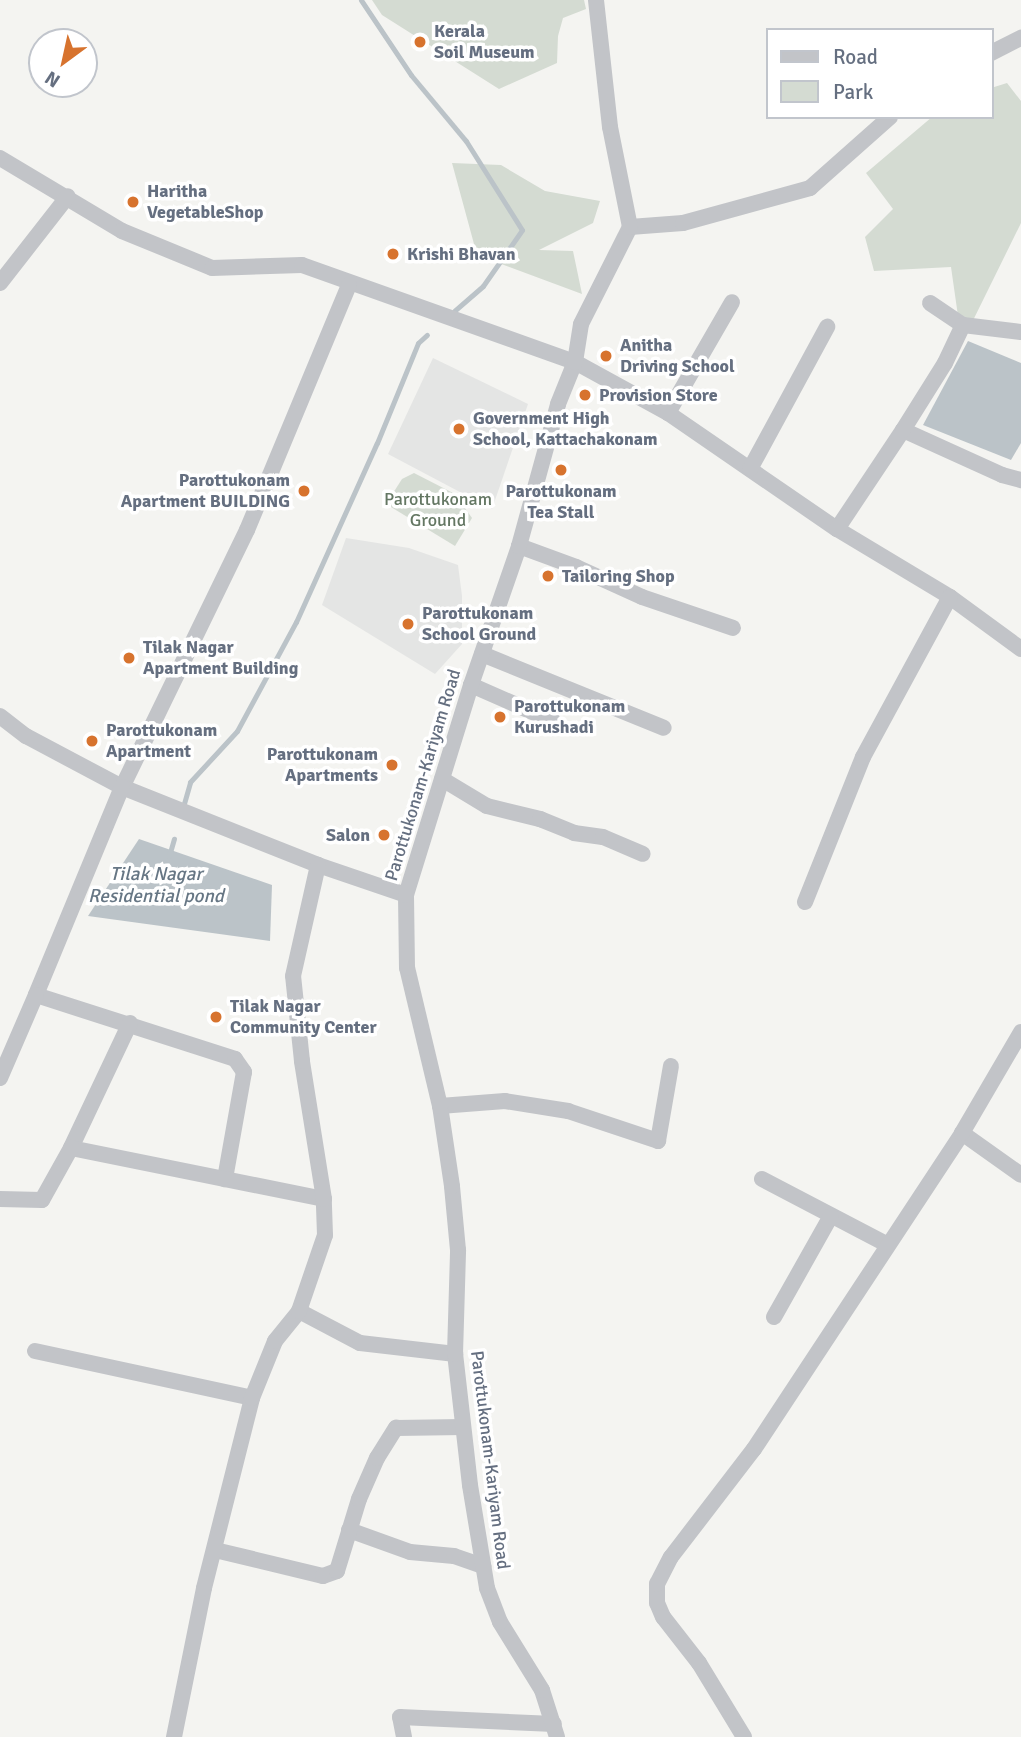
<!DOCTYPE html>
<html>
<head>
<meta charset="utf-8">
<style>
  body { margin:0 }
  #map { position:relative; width:1021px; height:1737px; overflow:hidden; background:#f4f4f1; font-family:Signika,sans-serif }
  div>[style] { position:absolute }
  .built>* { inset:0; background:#e4e5e4 }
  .green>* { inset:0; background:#d4dbd2 }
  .water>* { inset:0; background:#bbc3c8 }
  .stream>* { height:5px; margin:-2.5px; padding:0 2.5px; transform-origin:2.5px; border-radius:2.5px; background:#bbc3c8 }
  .street>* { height:16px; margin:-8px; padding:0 8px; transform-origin:8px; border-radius:8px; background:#c2c4c8 }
  .dots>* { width:19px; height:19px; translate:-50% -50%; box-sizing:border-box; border:4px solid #fff; border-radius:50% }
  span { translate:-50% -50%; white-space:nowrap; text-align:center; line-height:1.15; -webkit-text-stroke:7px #fff; paint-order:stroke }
  .poi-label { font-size:18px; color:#656f80; font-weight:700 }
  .left { translate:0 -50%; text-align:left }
  .right { translate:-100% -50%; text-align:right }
  .park-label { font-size:18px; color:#647763 }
  .street-label { font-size:18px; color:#656f80 }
  .water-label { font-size:19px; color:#667684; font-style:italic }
  .legend { position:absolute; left:766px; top:28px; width:228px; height:91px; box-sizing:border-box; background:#fff; border:2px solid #c1c5cc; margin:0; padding:9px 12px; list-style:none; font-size:21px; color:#656f80 }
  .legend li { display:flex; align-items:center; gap:14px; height:35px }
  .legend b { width:35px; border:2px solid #c1c5cc }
  .north { position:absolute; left:28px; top:28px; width:70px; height:70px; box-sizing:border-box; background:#fff; border:2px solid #c1c5cc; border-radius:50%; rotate:213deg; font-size:19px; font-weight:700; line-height:28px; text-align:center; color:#656f80 }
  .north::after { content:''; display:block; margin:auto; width:24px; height:32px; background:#d7732e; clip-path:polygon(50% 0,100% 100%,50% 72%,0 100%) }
</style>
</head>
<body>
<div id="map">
  <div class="built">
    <div style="clip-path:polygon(433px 358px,528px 404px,492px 509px,388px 454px)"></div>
    <div style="clip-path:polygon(346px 538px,409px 548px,458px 565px,462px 596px,462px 644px,435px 674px,322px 605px)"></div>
  </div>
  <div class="green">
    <div style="clip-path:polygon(372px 0,584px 0,586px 9px,563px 18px,558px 36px,557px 63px,499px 89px,382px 15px)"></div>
    <div style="clip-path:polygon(1007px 83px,1021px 101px,1021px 223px,954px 359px,958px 316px,951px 267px,874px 271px,865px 237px,893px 209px,866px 173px,932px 117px,991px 117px,991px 88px)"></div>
    <div style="clip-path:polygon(452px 163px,501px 165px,545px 191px,600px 201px,593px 223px,539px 250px,573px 251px,582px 294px,477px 255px)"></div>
    <div style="clip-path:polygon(414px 473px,455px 494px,472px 518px,455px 546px,386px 504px,402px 479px)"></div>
  </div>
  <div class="water">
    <div style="clip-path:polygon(968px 341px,1021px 363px,1021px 443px,1011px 460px,923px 425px)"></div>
    <div style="clip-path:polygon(139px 839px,272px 885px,270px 941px,88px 916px)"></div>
  </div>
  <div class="stream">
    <div style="left:361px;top:0;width:90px;rotate:56.3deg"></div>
    <div style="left:411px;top:75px;width:86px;rotate:50.2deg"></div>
    <div style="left:466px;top:141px;width:105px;rotate:57.8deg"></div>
    <div style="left:522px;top:230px;width:68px;rotate:124.9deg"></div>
    <div style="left:483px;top:286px;width:38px;rotate:139deg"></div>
    <div style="left:183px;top:807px;width:26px;rotate:-74deg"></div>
    <div style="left:190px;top:782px;width:69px;rotate:-47.3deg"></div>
    <div style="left:237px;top:731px;width:124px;rotate:-61.6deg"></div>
    <div style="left:296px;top:622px;width:196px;rotate:-65.7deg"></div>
    <div style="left:377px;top:443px;width:108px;rotate:-67.7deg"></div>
    <div style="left:418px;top:343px;width:12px;rotate:-42deg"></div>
    <div style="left:169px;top:856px;width:18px;rotate:-74deg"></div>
  </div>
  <div class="street">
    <div style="left:991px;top:53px;width:34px;rotate:-27deg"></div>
    <div style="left:0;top:158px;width:142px;rotate:30.9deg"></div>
    <div style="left:122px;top:231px;width:97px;rotate:22.3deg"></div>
    <div style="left:212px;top:268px;width:90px;rotate:-1.9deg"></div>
    <div style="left:302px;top:265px;width:290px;rotate:19.6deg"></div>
    <div style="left:575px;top:362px;width:106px;rotate:28.7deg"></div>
    <div style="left:668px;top:413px;width:205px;rotate:34.5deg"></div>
    <div style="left:837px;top:529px;width:132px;rotate:31deg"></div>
    <div style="left:950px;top:597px;width:88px;rotate:36.2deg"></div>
    <div style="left:630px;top:227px;width:53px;rotate:-4.3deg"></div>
    <div style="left:683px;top:223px;width:132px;rotate:-15.4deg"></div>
    <div style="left:810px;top:188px;width:107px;rotate:-41.6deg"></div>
    <div style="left:0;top:283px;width:110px;rotate:-52deg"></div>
    <div style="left:349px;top:285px;width:265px;rotate:112.6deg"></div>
    <div style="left:247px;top:530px;width:286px;rotate:115.9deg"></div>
    <div style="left:122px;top:787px;width:211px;rotate:21.7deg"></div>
    <div style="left:318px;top:865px;width:93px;rotate:18.8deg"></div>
    <div style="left:930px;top:303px;width:40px;rotate:34deg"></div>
    <div style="left:668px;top:413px;width:128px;rotate:-60deg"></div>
    <div style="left:903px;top:430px;width:109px;rotate:24.4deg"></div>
    <div style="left:1002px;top:475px;width:20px;rotate:15deg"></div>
    <div style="left:750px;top:469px;width:162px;rotate:-61.5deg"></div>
    <div style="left:837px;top:529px;width:119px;rotate:-56.3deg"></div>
    <div style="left:903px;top:430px;width:79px;rotate:-57.9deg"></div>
    <div style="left:945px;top:363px;width:42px;rotate:-64.7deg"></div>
    <div style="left:963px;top:325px;width:58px;rotate:6.9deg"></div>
    <div style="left:519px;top:546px;width:61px;rotate:20.2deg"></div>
    <div style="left:576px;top:567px;width:72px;rotate:24.4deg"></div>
    <div style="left:642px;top:597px;width:96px;rotate:18.8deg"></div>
    <div style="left:482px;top:654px;width:196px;rotate:22.1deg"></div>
    <div style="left:471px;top:685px;width:90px;rotate:23.7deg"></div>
    <div style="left:0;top:716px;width:33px;rotate:38deg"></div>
    <div style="left:26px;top:736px;width:109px;rotate:28deg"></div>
    <div style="left:122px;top:787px;width:225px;rotate:112.5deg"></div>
    <div style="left:36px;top:995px;width:209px;rotate:17.8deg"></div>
    <div style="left:235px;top:1059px;width:16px;rotate:55deg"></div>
    <div style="left:244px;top:1072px;width:109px;rotate:100.1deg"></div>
    <div style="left:442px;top:779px;width:52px;rotate:31deg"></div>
    <div style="left:487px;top:806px;width:55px;rotate:13.8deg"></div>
    <div style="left:540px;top:819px;width:37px;rotate:22deg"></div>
    <div style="left:574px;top:833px;width:29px;rotate:8deg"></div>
    <div style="left:603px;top:837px;width:43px;rotate:23deg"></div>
    <div style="left:805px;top:902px;width:156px;rotate:-68.2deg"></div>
    <div style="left:863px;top:757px;width:182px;rotate:-61.5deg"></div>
    <div style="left:130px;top:1023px;width:138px;rotate:115.3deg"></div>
    <div style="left:71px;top:1148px;width:258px;rotate:11.4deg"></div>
    <div style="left:0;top:1078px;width:90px;rotate:-66.6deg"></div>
    <div style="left:440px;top:1106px;width:65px;rotate:-4.4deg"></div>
    <div style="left:505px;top:1101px;width:64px;rotate:9deg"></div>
    <div style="left:568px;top:1111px;width:95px;rotate:18.4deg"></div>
    <div style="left:658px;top:1141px;width:76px;rotate:-80.2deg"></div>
    <div style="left:962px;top:1133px;width:72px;rotate:35.4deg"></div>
    <div style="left:762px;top:1179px;width:142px;rotate:27.6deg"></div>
    <div style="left:0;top:1199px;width:42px;rotate:1.4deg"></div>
    <div style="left:42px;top:1200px;width:60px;rotate:-60.9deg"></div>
    <div style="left:299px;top:1311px;width:69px;rotate:27.7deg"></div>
    <div style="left:360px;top:1343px;width:96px;rotate:6.6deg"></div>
    <div style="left:774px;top:1317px;width:116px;rotate:-60.6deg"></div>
    <div style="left:35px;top:1351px;width:222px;rotate:12.2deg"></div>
    <div style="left:349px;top:1530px;width:65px;rotate:19.8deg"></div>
    <div style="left:410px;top:1552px;width:44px;rotate:5.2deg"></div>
    <div style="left:454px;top:1556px;width:31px;rotate:19deg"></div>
    <div style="left:215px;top:1550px;width:111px;rotate:13.5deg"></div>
    <div style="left:323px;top:1576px;width:15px;rotate:-20deg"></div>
    <div style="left:337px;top:1571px;width:75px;rotate:-73deg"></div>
    <div style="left:359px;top:1499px;width:45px;rotate:-66.3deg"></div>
    <div style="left:377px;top:1458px;width:36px;rotate:-58deg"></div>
    <div style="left:396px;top:1428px;width:67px;rotate:-0.9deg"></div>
    <div style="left:174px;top:1737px;width:152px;rotate:-78.6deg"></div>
    <div style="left:204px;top:1588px;width:196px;rotate:-75.8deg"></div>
    <div style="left:252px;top:1398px;width:61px;rotate:-68deg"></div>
    <div style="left:275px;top:1341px;width:38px;rotate:-51deg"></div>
    <div style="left:299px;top:1311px;width:80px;rotate:-71.1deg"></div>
    <div style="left:325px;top:1235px;width:36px;rotate:-92deg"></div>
    <div style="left:324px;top:1199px;width:140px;rotate:-99.1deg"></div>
    <div style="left:302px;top:1061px;width:85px;rotate:-96deg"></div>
    <div style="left:293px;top:976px;width:114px;rotate:-77.3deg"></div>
    <div style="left:404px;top:1737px;width:20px;rotate:-101deg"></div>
    <div style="left:400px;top:1717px;width:154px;rotate:2.6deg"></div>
    <div style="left:557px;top:1737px;width:49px;rotate:-107.7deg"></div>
    <div style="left:542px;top:1690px;width:80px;rotate:-121.7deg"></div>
    <div style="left:500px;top:1622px;width:36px;rotate:-111deg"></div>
    <div style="left:487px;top:1588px;width:104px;rotate:-99.4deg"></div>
    <div style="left:470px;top:1485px;width:132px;rotate:-96.5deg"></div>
    <div style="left:455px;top:1354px;width:104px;rotate:-88.3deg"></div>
    <div style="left:458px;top:1250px;width:64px;rotate:-95.4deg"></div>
    <div style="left:452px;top:1186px;width:81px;rotate:-98.5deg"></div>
    <div style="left:440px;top:1106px;width:142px;rotate:-103.4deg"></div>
    <div style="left:407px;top:968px;width:73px;rotate:-90.8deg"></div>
    <div style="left:406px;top:895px;width:220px;rotate:-72.8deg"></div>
    <div style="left:471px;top:685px;width:147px;rotate:-70.9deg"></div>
    <div style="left:519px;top:546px;width:147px;rotate:-74.6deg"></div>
    <div style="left:558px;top:404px;width:45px;rotate:-68deg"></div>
    <div style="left:575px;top:362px;width:38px;rotate:-81deg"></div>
    <div style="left:581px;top:324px;width:109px;rotate:-63.2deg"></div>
    <div style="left:630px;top:227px;width:102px;rotate:-101.3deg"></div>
    <div style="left:610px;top:127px;width:128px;rotate:-96.3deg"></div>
    <div style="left:744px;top:1737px;width:87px;rotate:-121.3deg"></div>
    <div style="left:699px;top:1663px;width:58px;rotate:-128deg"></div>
    <div style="left:663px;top:1617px;width:15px;rotate:-113deg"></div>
    <div style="left:657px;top:1603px;width:19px;rotate:-90deg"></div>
    <div style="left:657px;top:1584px;width:30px;rotate:-63deg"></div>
    <div style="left:671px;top:1557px;width:136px;rotate:-52.5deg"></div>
    <div style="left:754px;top:1449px;width:378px;rotate:-56.6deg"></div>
    <div style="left:962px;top:1133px;width:117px;rotate:-59.7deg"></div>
  </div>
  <div class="dots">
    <div style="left:420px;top:42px;background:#d7732e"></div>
    <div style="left:133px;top:202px;background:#d7732e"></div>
    <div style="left:393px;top:254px;background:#d7732e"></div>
    <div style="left:606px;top:356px;background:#d7732e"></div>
    <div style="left:585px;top:395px;background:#d7732e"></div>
    <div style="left:459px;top:429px;background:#d7732e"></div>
    <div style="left:561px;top:470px;background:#d7732e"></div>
    <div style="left:304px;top:491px;background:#d7732e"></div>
    <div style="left:548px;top:576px;background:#d7732e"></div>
    <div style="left:408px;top:624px;background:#d7732e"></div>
    <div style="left:129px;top:658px;background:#d7732e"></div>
    <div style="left:500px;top:717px;background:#d7732e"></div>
    <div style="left:92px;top:741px;background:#d7732e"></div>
    <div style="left:392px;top:765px;background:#d7732e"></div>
    <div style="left:384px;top:835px;background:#d7732e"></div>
    <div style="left:216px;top:1017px;background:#d7732e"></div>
  </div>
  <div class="poi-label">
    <span class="left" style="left:434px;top:42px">Kerala<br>Soil Museum</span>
    <span class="left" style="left:147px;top:202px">Haritha<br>VegetableShop</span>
    <span class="left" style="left:407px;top:254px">Krishi Bhavan</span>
    <span class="left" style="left:620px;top:356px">Anitha<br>Driving School</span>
    <span class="left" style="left:599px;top:395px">Provision Store</span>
    <span class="left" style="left:473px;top:429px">Government High<br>School, Kattachakonam</span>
    <span class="right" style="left:290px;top:491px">Parottukonam<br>Apartment BUILDING</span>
    <span style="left:561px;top:502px">Parottukonam<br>Tea Stall</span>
    <span class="left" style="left:562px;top:576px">Tailoring Shop</span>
    <span class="left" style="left:422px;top:624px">Parottukonam<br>School Ground</span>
    <span class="left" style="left:143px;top:658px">Tilak Nagar<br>Apartment Building</span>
    <span class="left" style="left:514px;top:717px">Parottukonam<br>Kurushadi</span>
    <span class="left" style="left:106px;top:741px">Parottukonam<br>Apartment</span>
    <span class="right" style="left:378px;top:765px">Parottukonam<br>Apartments</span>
    <span class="right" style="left:370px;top:835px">Salon</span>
    <span class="left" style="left:230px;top:1017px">Tilak Nagar<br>Community Center</span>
  </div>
  <div class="park-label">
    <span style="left:438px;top:510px">Parottukonam<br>Ground</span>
  </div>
  <div class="street-label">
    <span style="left:423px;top:775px;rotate:-73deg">Parottukonam-Kariyam Road</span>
    <span style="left:490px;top:1460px;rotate:83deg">Parottukonam-Kariyam Road</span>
  </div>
  <div class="water-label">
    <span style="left:156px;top:886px">Tilak Nagar<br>Residential pond</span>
  </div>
  <ul class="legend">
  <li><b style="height:9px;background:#c2c4c8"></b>Road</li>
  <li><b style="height:19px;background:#d4dbd2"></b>Park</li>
  </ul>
  <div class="north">N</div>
</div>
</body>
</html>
